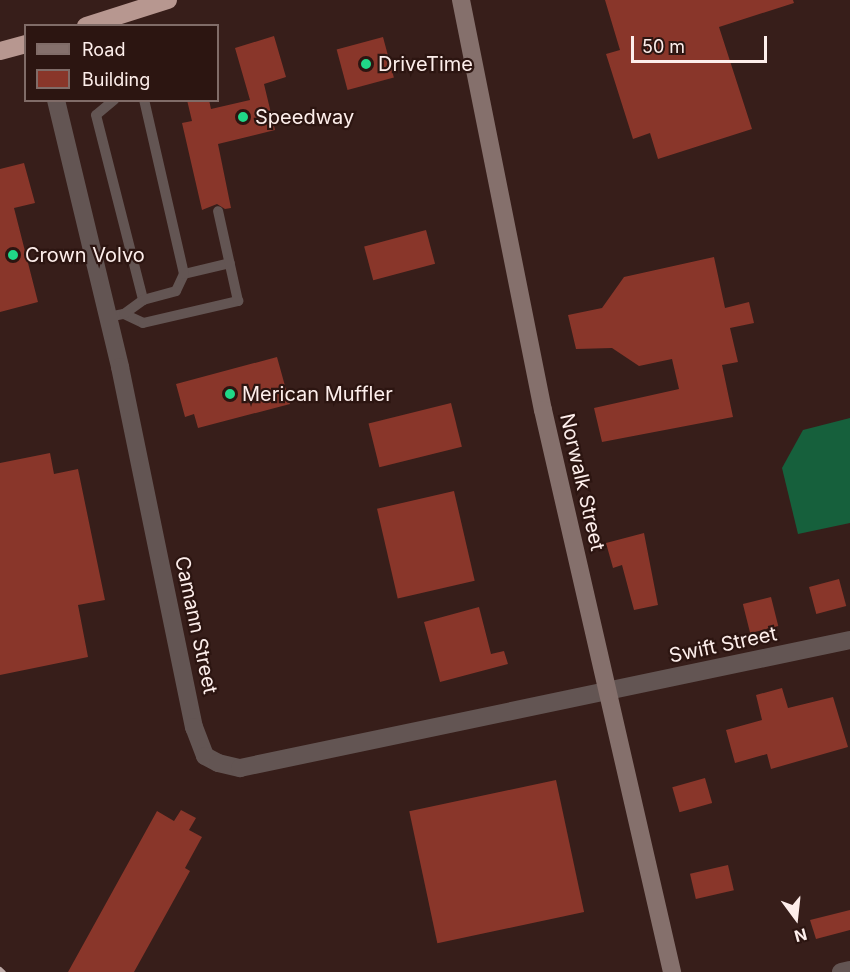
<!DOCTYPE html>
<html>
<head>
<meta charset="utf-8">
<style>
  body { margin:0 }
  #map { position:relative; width:850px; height:972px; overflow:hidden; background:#371e1a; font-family:Inter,sans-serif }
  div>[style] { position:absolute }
  .forest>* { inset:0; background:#16603c }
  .building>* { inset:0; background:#89362a; transform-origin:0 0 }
  .lane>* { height:10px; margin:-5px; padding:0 5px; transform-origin:5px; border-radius:5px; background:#635553 }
  .street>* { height:18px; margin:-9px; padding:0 9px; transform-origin:9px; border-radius:9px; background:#635553 }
  .secondary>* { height:18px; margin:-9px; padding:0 9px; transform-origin:9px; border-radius:9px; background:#85706c }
  .highway>* { height:18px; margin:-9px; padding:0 9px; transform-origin:9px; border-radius:9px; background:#b79790 }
  .rail>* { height:4.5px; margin:-2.25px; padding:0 2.25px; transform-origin:2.25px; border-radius:2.25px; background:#baa7a4 }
  .dots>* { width:16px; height:16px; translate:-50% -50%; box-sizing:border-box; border:3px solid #2c1511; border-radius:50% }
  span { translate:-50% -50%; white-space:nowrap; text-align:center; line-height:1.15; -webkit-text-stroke:4.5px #2c1511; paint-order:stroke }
  .poi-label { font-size:20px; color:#fdeeeb }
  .left { translate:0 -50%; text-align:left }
  .street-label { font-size:20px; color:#fdeeeb }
  .legend { position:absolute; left:24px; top:24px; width:195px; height:78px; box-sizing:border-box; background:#2c1511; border:2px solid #806c68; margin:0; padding:8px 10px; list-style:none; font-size:18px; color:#fdeeeb }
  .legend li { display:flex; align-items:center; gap:12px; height:30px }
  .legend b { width:30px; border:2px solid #806c68 }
  .north { position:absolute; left:766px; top:888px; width:60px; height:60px; -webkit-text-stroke:4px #2c1511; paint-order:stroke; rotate:165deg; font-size:16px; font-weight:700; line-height:24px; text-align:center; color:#fdeeeb }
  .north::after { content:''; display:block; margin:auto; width:21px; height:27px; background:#fdeeeb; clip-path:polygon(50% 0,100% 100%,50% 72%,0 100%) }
  .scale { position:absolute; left:631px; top:36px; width:136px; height:27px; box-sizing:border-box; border:3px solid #fdeeeb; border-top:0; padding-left:8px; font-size:18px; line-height:21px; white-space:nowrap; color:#fdeeeb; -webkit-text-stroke:4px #2c1511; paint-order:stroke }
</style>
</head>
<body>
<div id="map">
  <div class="forest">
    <div style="clip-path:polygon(850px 418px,850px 523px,798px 534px,782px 468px,803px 430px)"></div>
  </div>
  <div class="building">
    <div style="clip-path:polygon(605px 0,793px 0,794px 3px,719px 27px,752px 129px,658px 159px,650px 133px,633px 139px,606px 54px,620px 50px)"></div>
    <div style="clip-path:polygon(274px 36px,286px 77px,264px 84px,275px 130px,218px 144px,231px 208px,225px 209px,217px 204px,202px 210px,182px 123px,192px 121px,187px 100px,209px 100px,211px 109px,250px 100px,235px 48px)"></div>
    <div style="left:383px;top:37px;width:42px;height:48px;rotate:75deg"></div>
    <div style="clip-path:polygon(24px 163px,35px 203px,14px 208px,38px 302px,0 312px,0 169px)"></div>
    <div style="left:426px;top:230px;width:35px;height:64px;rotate:75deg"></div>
    <div style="clip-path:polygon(714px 257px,725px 308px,749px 302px,754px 323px,730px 328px,738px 362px,722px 365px,733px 417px,602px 442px,594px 408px,679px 389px,672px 359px,639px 366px,612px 348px,576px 349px,568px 315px,602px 308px,624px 277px)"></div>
    <div style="clip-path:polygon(277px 357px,290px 404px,198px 428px,194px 414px,185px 417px,176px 384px)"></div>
    <div style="left:451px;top:403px;width:45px;height:85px;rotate:76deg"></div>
    <div style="clip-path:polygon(50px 453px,54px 474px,78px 469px,105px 600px,78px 605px,88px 657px,0 675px,0 463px)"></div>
    <div style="left:454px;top:491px;width:92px;height:79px;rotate:77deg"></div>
    <div style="clip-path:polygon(644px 533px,658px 605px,634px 610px,622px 565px,613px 568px,606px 543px)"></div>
    <div style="left:839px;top:579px;width:28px;height:31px;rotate:75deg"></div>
    <div style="left:771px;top:597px;width:30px;height:29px;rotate:76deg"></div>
    <div style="clip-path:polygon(479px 607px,491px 654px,504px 651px,508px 664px,440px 682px,424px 622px)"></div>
    <div style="clip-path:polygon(782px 688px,788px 708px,833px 697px,848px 747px,771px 769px,767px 754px,735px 763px,726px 730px,762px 720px,756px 695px)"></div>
    <div style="left:705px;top:778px;width:26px;height:34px;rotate:74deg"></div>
    <div style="left:556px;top:780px;width:135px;height:150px;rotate:78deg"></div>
    <div style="clip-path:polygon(181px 810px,196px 818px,189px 830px,202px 837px,185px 868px,190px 871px,134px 972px,68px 972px,157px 811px,174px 821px)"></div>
    <div style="left:728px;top:865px;width:26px;height:39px;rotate:77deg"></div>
    <div style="clip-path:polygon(850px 910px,850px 930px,816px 939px,810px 920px)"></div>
  </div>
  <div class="lane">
    <div style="left:114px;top:100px;width:23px;rotate:140deg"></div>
    <div style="left:96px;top:115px;width:191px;rotate:75.7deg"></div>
    <div style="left:184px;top:274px;width:47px;rotate:-13.4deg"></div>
    <div style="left:124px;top:314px;width:21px;rotate:25deg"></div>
    <div style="left:143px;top:323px;width:98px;rotate:-13deg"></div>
    <div style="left:238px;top:301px;width:92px;rotate:-102.5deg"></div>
    <div style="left:108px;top:317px;width:16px;rotate:-11deg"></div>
    <div style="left:124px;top:314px;width:24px;rotate:-36deg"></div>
    <div style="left:143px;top:300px;width:34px;rotate:-15deg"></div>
    <div style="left:176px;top:291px;width:19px;rotate:-65deg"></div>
    <div style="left:184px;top:274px;width:179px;rotate:-102.9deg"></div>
  </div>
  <div class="street">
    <div style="left:56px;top:100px;width:275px;rotate:76.5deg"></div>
    <div style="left:120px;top:367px;width:368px;rotate:78.4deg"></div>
    <div style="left:194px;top:727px;width:31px;rotate:69deg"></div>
    <div style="left:205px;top:756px;width:15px;rotate:28deg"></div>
    <div style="left:218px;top:763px;width:23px;rotate:13deg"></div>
    <div style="left:240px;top:768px;width:623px;rotate:-11.85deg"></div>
    <div style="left:841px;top:972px;width:9px;rotate:-13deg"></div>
  </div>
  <div class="secondary">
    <div style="left:461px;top:0;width:418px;rotate:78.7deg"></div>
    <div style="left:543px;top:410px;width:577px;rotate:77.07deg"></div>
  </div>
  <div class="highway">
    <div style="left:86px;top:26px;width:86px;rotate:-17.6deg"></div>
    <div style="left:0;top:51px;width:27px;rotate:-15deg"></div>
  </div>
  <div class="rail">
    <div style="left:0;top:969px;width:4px;rotate:45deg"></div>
  </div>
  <div class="dots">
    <div style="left:366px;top:64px;background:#20d887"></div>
    <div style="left:243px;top:117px;background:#20d887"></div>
    <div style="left:13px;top:255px;background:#20d887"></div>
    <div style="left:230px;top:394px;background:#20d887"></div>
  </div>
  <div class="poi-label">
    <span class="left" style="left:378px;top:64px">DriveTime</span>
    <span class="left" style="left:255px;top:117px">Speedway</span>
    <span class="left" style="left:25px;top:255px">Crown Volvo</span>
    <span class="left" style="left:242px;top:394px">Merican Muffler</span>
  </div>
  <div class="street-label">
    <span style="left:582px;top:482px;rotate:77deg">Norwalk Street</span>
    <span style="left:196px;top:625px;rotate:78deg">Camann Street</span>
    <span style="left:723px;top:645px;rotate:-12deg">Swift Street</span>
  </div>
  <ul class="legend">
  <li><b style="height:8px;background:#85706c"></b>Road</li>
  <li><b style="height:16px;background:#89362a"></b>Building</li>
  </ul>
  <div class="north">N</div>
  <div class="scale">50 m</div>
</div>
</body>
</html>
